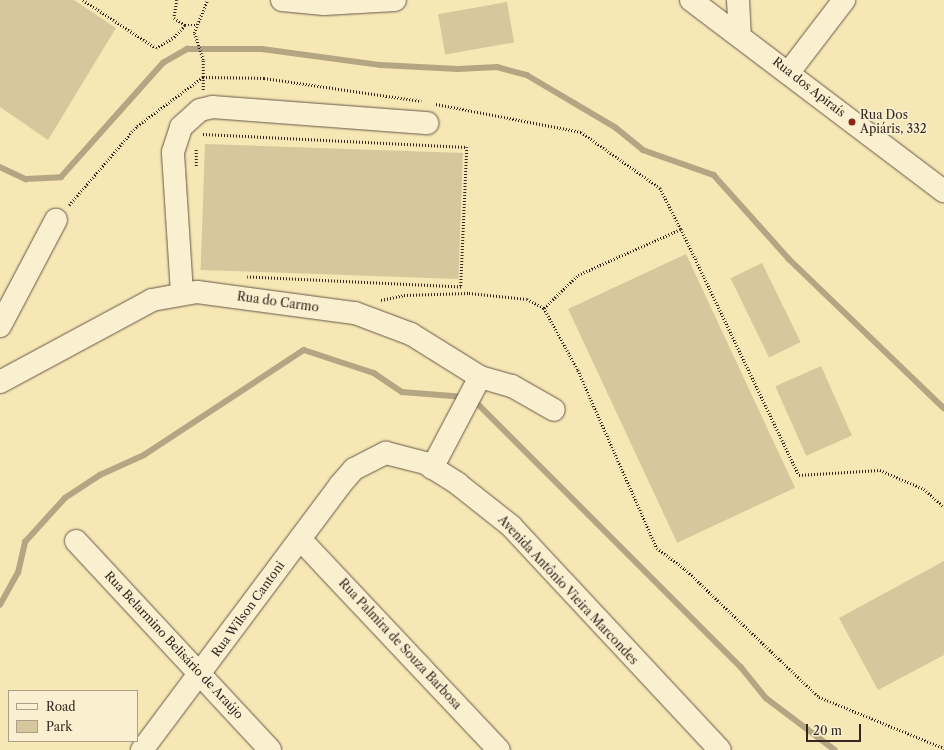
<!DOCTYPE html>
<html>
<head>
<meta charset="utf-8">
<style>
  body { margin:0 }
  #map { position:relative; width:944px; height:750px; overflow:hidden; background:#f7e7b5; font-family:"Libre Caslon Text",serif }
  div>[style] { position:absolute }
  .green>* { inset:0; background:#d6c79c; transform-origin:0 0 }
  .stream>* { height:5.5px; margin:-2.75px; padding:0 2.75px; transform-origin:2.75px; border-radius:2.75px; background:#b5a683 }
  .path>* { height:2.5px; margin-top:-1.25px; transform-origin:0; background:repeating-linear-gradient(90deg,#352823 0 1px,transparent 0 3px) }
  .roads { filter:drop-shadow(0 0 1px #665848) drop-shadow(0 0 1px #665848) }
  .minor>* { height:22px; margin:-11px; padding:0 11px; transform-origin:11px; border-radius:11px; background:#faefcf }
  .dots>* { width:11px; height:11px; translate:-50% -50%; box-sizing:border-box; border:2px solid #faefcf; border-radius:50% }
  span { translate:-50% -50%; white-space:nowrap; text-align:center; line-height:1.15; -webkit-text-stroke:3.5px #faefcf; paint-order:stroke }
  .street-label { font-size:12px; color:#352823 }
  .poi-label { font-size:12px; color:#352823 }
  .left { translate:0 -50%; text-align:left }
  .legend { position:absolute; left:8px; top:690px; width:130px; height:52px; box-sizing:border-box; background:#faefcf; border:1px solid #ab9f8a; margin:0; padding:5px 7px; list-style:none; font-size:12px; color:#352823 }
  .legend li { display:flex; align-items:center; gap:8px; height:20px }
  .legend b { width:20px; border:1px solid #ab9f8a }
  .scale { position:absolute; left:806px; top:724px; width:55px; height:18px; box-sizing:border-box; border:2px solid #352823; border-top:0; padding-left:5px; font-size:12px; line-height:14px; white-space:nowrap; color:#352823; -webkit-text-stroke:3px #faefcf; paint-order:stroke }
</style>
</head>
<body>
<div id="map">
  <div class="green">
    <div style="clip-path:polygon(0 0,74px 0,116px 28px,48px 140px,0 107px)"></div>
    <div style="left:507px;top:2px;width:41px;height:70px;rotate:80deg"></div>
    <div style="left:205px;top:144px;width:258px;height:126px;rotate:2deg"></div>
    <div style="left:686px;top:254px;width:258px;height:130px;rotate:65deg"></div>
    <div style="left:762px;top:263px;width:88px;height:35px;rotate:64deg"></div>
    <div style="left:821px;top:366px;width:76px;height:50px;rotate:66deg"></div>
    <div style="clip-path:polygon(944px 561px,944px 655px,878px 690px,839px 618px)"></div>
  </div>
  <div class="stream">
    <div style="left:0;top:167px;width:29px;rotate:25deg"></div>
    <div style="left:26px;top:179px;width:35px;rotate:-3deg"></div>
    <div style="left:61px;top:177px;width:153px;rotate:-48.2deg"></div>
    <div style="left:163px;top:63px;width:28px;rotate:-30deg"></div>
    <div style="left:187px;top:49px;width:75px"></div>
    <div style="left:262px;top:49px;width:120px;rotate:7.7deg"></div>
    <div style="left:381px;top:65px;width:77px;rotate:3deg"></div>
    <div style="left:458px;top:69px;width:39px;rotate:-3deg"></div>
    <div style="left:497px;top:67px;width:31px;rotate:15deg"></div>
    <div style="left:527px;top:75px;width:102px;rotate:30.6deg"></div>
    <div style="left:615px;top:127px;width:36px;rotate:39deg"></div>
    <div style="left:643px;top:150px;width:75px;rotate:19.4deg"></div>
    <div style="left:714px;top:175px;width:113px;rotate:48.2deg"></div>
    <div style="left:789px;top:259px;width:215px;rotate:43.9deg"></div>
    <div style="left:473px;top:399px;width:379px;rotate:45deg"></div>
    <div style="left:741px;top:667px;width:40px;rotate:51deg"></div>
    <div style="left:766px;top:698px;width:86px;rotate:37deg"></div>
    <div style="left:0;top:605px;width:37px;rotate:-61deg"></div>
    <div style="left:18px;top:573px;width:32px;rotate:-77deg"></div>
    <div style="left:25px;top:542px;width:59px;rotate:-47.7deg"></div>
    <div style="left:65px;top:498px;width:42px;rotate:-33.3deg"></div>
    <div style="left:100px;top:475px;width:48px;rotate:-24.4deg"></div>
    <div style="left:144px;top:455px;width:191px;rotate:-33.3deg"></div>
    <div style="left:304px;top:350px;width:74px;rotate:18.2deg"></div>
    <div style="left:374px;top:373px;width:34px;rotate:34deg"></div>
    <div style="left:402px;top:392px;width:63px;rotate:4.5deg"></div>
  </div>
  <div class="path">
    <div style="left:83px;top:0;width:87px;rotate:33.3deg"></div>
    <div style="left:156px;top:48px;width:21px;rotate:-31deg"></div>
    <div style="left:174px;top:37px;width:16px;rotate:-47deg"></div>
    <div style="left:185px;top:25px;width:11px"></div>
    <div style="left:177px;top:0;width:18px;rotate:99deg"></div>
    <div style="left:174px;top:18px;width:13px;rotate:32deg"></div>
    <div style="left:203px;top:90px;width:13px;rotate:-90deg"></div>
    <div style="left:203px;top:77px;width:61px;rotate:0.9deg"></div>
    <div style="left:264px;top:78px;width:159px;rotate:8.3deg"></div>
    <div style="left:436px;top:104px;width:148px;rotate:10.9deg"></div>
    <div style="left:581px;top:132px;width:97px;rotate:35.3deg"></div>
    <div style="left:660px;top:188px;width:46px;rotate:62.9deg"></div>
    <div style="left:203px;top:134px;width:264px;rotate:2.8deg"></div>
    <div style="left:467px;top:147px;width:140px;rotate:92.5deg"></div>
    <div style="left:461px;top:287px;width:214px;rotate:-177.3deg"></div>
    <div style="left:196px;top:166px;width:17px;rotate:-90deg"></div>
    <div style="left:69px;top:205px;width:104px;rotate:-49.3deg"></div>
    <div style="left:137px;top:126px;width:82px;rotate:-36.6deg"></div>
    <div style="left:203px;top:77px;width:17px;rotate:-90deg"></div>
    <div style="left:203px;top:60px;width:28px;rotate:-108deg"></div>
    <div style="left:194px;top:33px;width:35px;rotate:-68deg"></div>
    <div style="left:381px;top:300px;width:24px;rotate:-12deg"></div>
    <div style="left:404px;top:295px;width:65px;rotate:-1.8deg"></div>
    <div style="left:469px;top:293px;width:58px;rotate:5.9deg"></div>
    <div style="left:527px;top:299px;width:19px;rotate:28deg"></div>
    <div style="left:544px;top:308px;width:71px;rotate:61.3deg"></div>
    <div style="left:578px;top:370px;width:195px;rotate:66.1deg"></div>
    <div style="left:657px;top:548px;width:35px;rotate:37deg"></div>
    <div style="left:685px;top:569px;width:185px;rotate:43.7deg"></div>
    <div style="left:819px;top:697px;width:135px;rotate:22.2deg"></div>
    <div style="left:544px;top:308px;width:47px;rotate:-44.1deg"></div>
    <div style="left:578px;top:275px;width:113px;rotate:-24.1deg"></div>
    <div style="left:681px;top:229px;width:273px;rotate:64.4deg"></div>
    <div style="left:799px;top:475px;width:81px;rotate:-3.5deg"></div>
    <div style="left:880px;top:470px;width:48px;rotate:23.4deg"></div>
    <div style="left:924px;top:489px;width:27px;rotate:42deg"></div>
  </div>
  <div class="roads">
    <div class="minor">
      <div style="left:282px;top:0;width:42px;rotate:5.4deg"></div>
      <div style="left:324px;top:4px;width:71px;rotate:-3.2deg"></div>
      <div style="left:691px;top:0;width:317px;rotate:37.1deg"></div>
      <div style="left:738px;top:0;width:35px;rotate:87deg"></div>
      <div style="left:789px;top:72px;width:91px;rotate:-52.6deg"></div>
      <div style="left:182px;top:293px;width:141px;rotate:-93.7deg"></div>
      <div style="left:173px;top:152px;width:26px;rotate:-72deg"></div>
      <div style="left:181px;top:127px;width:25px;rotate:-42deg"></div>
      <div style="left:200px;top:110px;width:13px;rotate:-13deg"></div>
      <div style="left:213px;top:107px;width:215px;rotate:4.3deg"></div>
      <div style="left:0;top:326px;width:120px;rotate:-62.2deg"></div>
      <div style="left:0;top:382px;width:173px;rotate:-28.3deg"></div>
      <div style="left:152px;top:300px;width:46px;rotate:-10.1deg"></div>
      <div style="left:197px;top:292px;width:159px;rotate:7.6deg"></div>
      <div style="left:355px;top:313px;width:60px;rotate:20.6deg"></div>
      <div style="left:411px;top:334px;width:81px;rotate:31.9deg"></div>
      <div style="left:480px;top:377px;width:33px;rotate:16deg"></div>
      <div style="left:512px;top:386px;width:48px;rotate:29.7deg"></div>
      <div style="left:432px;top:468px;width:103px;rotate:-62.2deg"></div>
      <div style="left:300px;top:539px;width:290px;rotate:46.7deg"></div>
      <div style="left:76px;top:541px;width:285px;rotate:47.1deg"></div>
      <div style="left:142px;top:750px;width:331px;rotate:-53.2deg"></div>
      <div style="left:340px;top:485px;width:21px;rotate:-49deg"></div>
      <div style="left:354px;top:469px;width:36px;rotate:-27deg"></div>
      <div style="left:386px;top:453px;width:40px;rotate:14.4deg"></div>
      <div style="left:425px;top:463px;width:39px;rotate:32deg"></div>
      <div style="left:458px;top:484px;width:68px;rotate:38.4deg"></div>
      <div style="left:511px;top:526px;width:306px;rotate:47deg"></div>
    </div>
  </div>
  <div class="dots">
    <div style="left:852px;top:122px;background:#8f2418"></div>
  </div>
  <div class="street-label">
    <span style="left:809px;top:87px;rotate:38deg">Rua dos Apiraís</span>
    <span style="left:278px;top:302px;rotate:8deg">Rua do Carmo</span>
    <span style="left:568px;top:590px;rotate:47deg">Avenida Antônio Vieira Marcondes</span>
    <span style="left:248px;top:609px;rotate:-54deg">Rua Wilson Cantoni</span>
    <span style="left:400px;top:644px;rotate:47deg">Rua Palmira de Souza Barbosa</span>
    <span style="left:174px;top:645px;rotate:47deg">Rua Belarmino Belisário de Araújo</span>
  </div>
  <div class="poi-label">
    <span class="left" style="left:860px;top:122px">Rua Dos<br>Apiáris, 332</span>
  </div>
  <ul class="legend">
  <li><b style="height:5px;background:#faefcf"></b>Road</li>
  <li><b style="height:11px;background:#d6c79c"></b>Park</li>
  </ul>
  <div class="scale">20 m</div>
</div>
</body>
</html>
